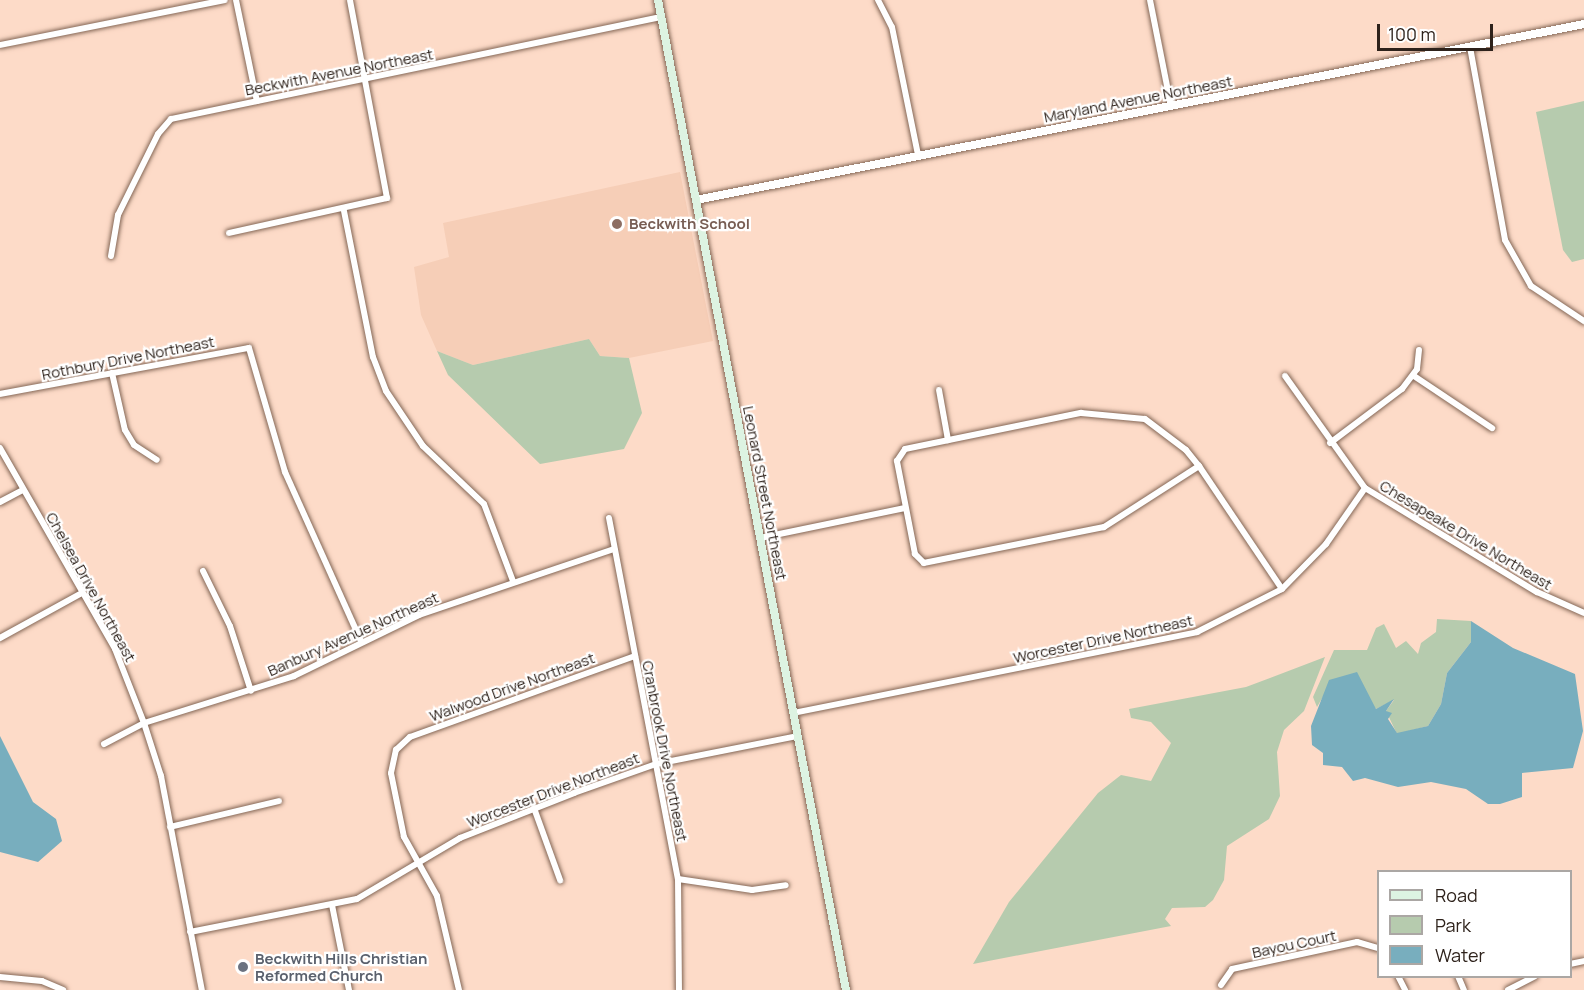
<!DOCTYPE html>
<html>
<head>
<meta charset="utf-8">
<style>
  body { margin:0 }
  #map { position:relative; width:1584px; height:990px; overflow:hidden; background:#fddbc8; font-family:Manrope,sans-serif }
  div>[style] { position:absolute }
  .built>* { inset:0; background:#f6ceb7 }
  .green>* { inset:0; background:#b6cbae }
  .water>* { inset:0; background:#78aebe }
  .roads { filter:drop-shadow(0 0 2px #846756) drop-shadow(0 0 2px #846756) }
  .minor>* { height:6px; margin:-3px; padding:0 3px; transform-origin:3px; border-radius:3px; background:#fff }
  .tertiary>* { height:8px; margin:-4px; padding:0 4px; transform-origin:4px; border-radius:4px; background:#fff }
  .secondary>* { height:8px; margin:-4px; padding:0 4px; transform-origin:4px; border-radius:4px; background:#ddf3e2 }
  .dots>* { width:16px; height:16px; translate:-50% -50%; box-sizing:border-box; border:3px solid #fff; border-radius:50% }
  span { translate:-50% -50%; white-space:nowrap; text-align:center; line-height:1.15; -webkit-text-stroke:4.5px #fff; paint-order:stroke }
  .street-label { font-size:15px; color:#2e221b }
  .education-label { font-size:15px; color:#785e54; font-weight:700 }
  .left { translate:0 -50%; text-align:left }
  .worship-label { font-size:15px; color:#5b616d; font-weight:700 }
  .legend { position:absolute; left:1377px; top:870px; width:195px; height:108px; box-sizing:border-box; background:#fff; border:2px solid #aba7a4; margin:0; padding:8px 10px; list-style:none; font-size:18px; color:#2e221b }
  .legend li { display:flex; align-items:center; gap:12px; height:30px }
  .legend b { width:30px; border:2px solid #aba7a4 }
  .scale { position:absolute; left:1377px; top:24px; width:116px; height:27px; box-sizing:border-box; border:3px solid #2e221b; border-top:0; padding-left:8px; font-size:18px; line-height:21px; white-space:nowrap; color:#2e221b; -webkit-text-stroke:4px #fff; paint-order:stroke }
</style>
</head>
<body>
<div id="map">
  <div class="built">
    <div style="clip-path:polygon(680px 172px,713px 341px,629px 358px,600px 356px,589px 339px,473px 365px,437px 351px,421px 315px,414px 267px,449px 257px,443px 223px)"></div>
  </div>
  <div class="green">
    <div style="clip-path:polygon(1584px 101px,1584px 259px,1572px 262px,1563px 250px,1536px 112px)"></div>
    <div style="clip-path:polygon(589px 339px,600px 356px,629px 358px,642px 413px,624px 449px,540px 464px,448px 375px,437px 351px,473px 365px)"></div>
    <div style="clip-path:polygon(1437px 619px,1471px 621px,1471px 642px,1447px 673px,1441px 704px,1428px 726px,1397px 734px,1386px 711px,1394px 700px,1376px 709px,1342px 677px,1332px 681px,1317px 707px,1313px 697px,1334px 650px,1367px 650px,1376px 628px,1384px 624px,1396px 648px,1406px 641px,1418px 654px,1421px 643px,1436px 632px)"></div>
    <div style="clip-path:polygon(1325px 657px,1304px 711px,1284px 730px,1277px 752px,1280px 796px,1269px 819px,1227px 846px,1224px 880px,1213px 900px,1205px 907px,1172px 908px,1165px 919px,1171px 926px,973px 964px,1009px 902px,1098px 793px,1121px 775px,1151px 781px,1171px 743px,1151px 722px,1131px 718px,1129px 709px,1246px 687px)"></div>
  </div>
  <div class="water">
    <div style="clip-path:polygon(1471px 621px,1513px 648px,1575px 674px,1583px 731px,1573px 768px,1522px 773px,1522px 797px,1500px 804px,1488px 804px,1466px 789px,1431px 782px,1398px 787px,1365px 778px,1353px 781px,1342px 767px,1323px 765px,1323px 753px,1312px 745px,1311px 726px,1329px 680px,1357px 672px,1376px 709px,1394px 699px,1386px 711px,1392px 713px,1388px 719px,1397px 733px,1428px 726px,1441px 704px,1447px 673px,1471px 642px)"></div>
    <div style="clip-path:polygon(0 736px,33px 802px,56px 819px,62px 841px,38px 862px,0 852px)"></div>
  </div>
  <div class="roads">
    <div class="minor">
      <div style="left:236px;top:0;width:103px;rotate:78.3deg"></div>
      <div style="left:878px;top:0;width:30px;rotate:63deg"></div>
      <div style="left:892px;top:27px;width:131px;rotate:78.5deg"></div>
      <div style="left:1150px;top:0;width:108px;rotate:78.8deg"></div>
      <div style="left:0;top:45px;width:229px;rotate:-11.3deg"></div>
      <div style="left:1470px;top:47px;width:196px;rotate:79.7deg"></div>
      <div style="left:1505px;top:240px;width:53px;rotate:60.5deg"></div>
      <div style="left:1531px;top:286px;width:64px;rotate:33.4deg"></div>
      <div style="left:344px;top:211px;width:149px;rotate:78.8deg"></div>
      <div style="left:373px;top:357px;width:36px;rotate:69deg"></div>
      <div style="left:386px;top:391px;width:66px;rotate:56.1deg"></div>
      <div style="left:423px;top:446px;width:84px;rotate:43.6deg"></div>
      <div style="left:484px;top:504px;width:82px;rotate:69.4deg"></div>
      <div style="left:229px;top:233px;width:162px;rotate:-12.5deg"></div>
      <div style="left:387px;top:198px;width:201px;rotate:-100.6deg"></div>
      <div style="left:111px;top:256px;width:42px;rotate:-80.3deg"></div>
      <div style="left:118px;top:215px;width:90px;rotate:-63.7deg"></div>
      <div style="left:158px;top:134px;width:20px;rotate:-49deg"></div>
      <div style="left:171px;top:119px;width:501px;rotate:-11.76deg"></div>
      <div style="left:112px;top:373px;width:58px;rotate:77.2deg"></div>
      <div style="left:125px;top:430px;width:17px;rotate:59deg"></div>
      <div style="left:134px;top:445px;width:27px;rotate:33deg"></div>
      <div style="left:1285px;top:376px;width:138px;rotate:54.5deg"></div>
      <div style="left:1365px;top:488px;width:201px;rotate:31.2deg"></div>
      <div style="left:1537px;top:592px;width:51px;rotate:24.1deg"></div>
      <div style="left:1414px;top:376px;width:94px;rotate:33.7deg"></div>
      <div style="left:939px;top:390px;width:51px;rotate:79.8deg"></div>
      <div style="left:0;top:394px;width:253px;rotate:-10.5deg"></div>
      <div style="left:249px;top:348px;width:129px;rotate:73.8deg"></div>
      <div style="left:285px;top:472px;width:185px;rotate:65.8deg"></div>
      <div style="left:1330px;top:443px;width:90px;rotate:-36.9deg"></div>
      <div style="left:1402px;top:389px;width:25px;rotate:-53deg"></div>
      <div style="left:1417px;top:369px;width:19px;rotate:-84deg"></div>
      <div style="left:0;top:448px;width:232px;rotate:60.2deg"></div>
      <div style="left:115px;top:649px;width:79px;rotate:68.6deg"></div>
      <div style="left:144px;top:723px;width:56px;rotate:72.2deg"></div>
      <div style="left:161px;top:776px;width:218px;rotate:79.2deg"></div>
      <div style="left:1199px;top:466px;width:113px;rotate:147.3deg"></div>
      <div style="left:1104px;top:527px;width:184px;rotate:168.7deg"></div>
      <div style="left:924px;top:563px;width:13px;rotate:-135deg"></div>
      <div style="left:915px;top:554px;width:95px;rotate:-101deg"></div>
      <div style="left:897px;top:461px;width:14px;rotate:-56deg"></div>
      <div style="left:905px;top:449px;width:180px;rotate:-11.6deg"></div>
      <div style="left:1081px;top:413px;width:64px;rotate:5.4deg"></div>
      <div style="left:1145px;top:419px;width:51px;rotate:37.1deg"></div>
      <div style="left:1186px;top:450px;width:21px;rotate:51deg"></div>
      <div style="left:1199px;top:466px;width:148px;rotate:56deg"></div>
      <div style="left:0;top:502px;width:26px;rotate:-28deg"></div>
      <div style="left:609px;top:518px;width:368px;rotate:79.2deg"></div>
      <div style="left:678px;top:879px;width:111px;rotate:89.5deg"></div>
      <div style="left:760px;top:538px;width:148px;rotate:-11.7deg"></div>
      <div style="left:203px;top:571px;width:61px;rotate:63.9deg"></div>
      <div style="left:230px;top:626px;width:68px;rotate:72.1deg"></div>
      <div style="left:0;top:638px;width:91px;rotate:-28.8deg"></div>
      <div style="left:793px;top:713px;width:412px;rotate:-11.3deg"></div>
      <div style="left:1197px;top:632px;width:95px;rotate:-26.8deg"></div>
      <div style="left:1282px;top:589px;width:63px;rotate:-45.6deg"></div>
      <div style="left:1326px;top:544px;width:68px;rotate:-55.1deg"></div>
      <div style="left:104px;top:744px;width:45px;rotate:-27.7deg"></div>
      <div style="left:144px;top:723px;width:157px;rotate:-17.4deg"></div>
      <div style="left:294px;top:676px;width:139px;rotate:-26deg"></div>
      <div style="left:419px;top:615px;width:206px;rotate:-18.7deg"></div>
      <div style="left:534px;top:808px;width:77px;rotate:70.1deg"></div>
      <div style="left:170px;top:827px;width:112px;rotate:-13.4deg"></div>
      <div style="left:678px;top:879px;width:75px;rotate:8.5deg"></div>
      <div style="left:752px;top:890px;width:34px;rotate:-8deg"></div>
      <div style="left:332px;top:905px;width:87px;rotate:78.7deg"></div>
      <div style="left:190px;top:932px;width:170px;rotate:-11.2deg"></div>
      <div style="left:357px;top:899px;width:120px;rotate:-30.6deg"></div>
      <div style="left:460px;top:838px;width:123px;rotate:-21.5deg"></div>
      <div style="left:574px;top:793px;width:87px;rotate:-19.5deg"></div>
      <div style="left:656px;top:764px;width:145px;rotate:-11.2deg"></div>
      <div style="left:1570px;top:964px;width:14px;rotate:-12deg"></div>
      <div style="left:1398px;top:976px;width:16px;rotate:63deg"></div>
      <div style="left:1458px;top:976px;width:15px;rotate:67deg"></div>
      <div style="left:0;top:977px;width:42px;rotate:5.4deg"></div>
      <div style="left:42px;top:981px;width:23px;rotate:23deg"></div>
      <div style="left:1221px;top:985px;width:19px;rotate:-55deg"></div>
      <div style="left:1232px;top:969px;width:128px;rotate:-12.2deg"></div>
      <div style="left:1357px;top:942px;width:22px;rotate:16deg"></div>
      <div style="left:459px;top:990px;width:97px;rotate:-103.2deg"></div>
      <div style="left:437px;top:896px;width:68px;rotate:-119.2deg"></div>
      <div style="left:404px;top:837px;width:65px;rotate:-101.5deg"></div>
      <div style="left:391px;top:773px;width:24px;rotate:-78deg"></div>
      <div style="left:396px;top:750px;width:19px;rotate:-43deg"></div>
      <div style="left:410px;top:737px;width:239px;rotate:-19.8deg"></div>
      <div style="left:1508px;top:990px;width:30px;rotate:-27deg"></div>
    </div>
    <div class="tertiary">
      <div style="left:696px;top:200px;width:905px;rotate:-11.21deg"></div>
    </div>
    <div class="secondary">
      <div style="left:658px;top:0;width:1008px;rotate:79.25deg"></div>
    </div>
  </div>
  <div class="dots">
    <div style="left:617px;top:224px;background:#8d6e63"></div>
    <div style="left:243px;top:967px;background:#6b7280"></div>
  </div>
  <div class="street-label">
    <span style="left:339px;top:72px;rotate:-11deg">Beckwith Avenue Northeast</span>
    <span style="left:1138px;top:99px;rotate:-11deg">Maryland Avenue Northeast</span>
    <span style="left:128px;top:358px;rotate:-11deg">Rothbury Drive Northeast</span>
    <span style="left:765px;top:493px;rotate:79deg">Leonard Street Northeast</span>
    <span style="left:1466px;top:535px;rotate:31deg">Chesapeake Drive Northeast</span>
    <span style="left:91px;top:587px;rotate:61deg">Chelsea Drive Northeast</span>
    <span style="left:353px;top:634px;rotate:-24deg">Banbury Avenue Northeast</span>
    <span style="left:1103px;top:639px;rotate:-12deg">Worcester Drive Northeast</span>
    <span style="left:512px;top:687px;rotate:-20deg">Walwood Drive Northeast</span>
    <span style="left:665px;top:751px;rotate:79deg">Cranbrook Drive Northeast</span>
    <span style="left:553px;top:790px;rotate:-21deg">Worcester Drive Northeast</span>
    <span style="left:1294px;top:944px;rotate:-12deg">Bayou Court</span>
  </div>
  <div class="education-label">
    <span class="left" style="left:629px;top:224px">Beckwith School</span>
  </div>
  <div class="worship-label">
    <span class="left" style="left:255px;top:967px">Beckwith Hills Christian<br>Reformed Church</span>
  </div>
  <ul class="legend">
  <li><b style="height:8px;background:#ddf3e2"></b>Road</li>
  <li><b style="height:16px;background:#b6cbae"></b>Park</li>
  <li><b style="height:16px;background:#78aebe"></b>Water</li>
  </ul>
  <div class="scale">100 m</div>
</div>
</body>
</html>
